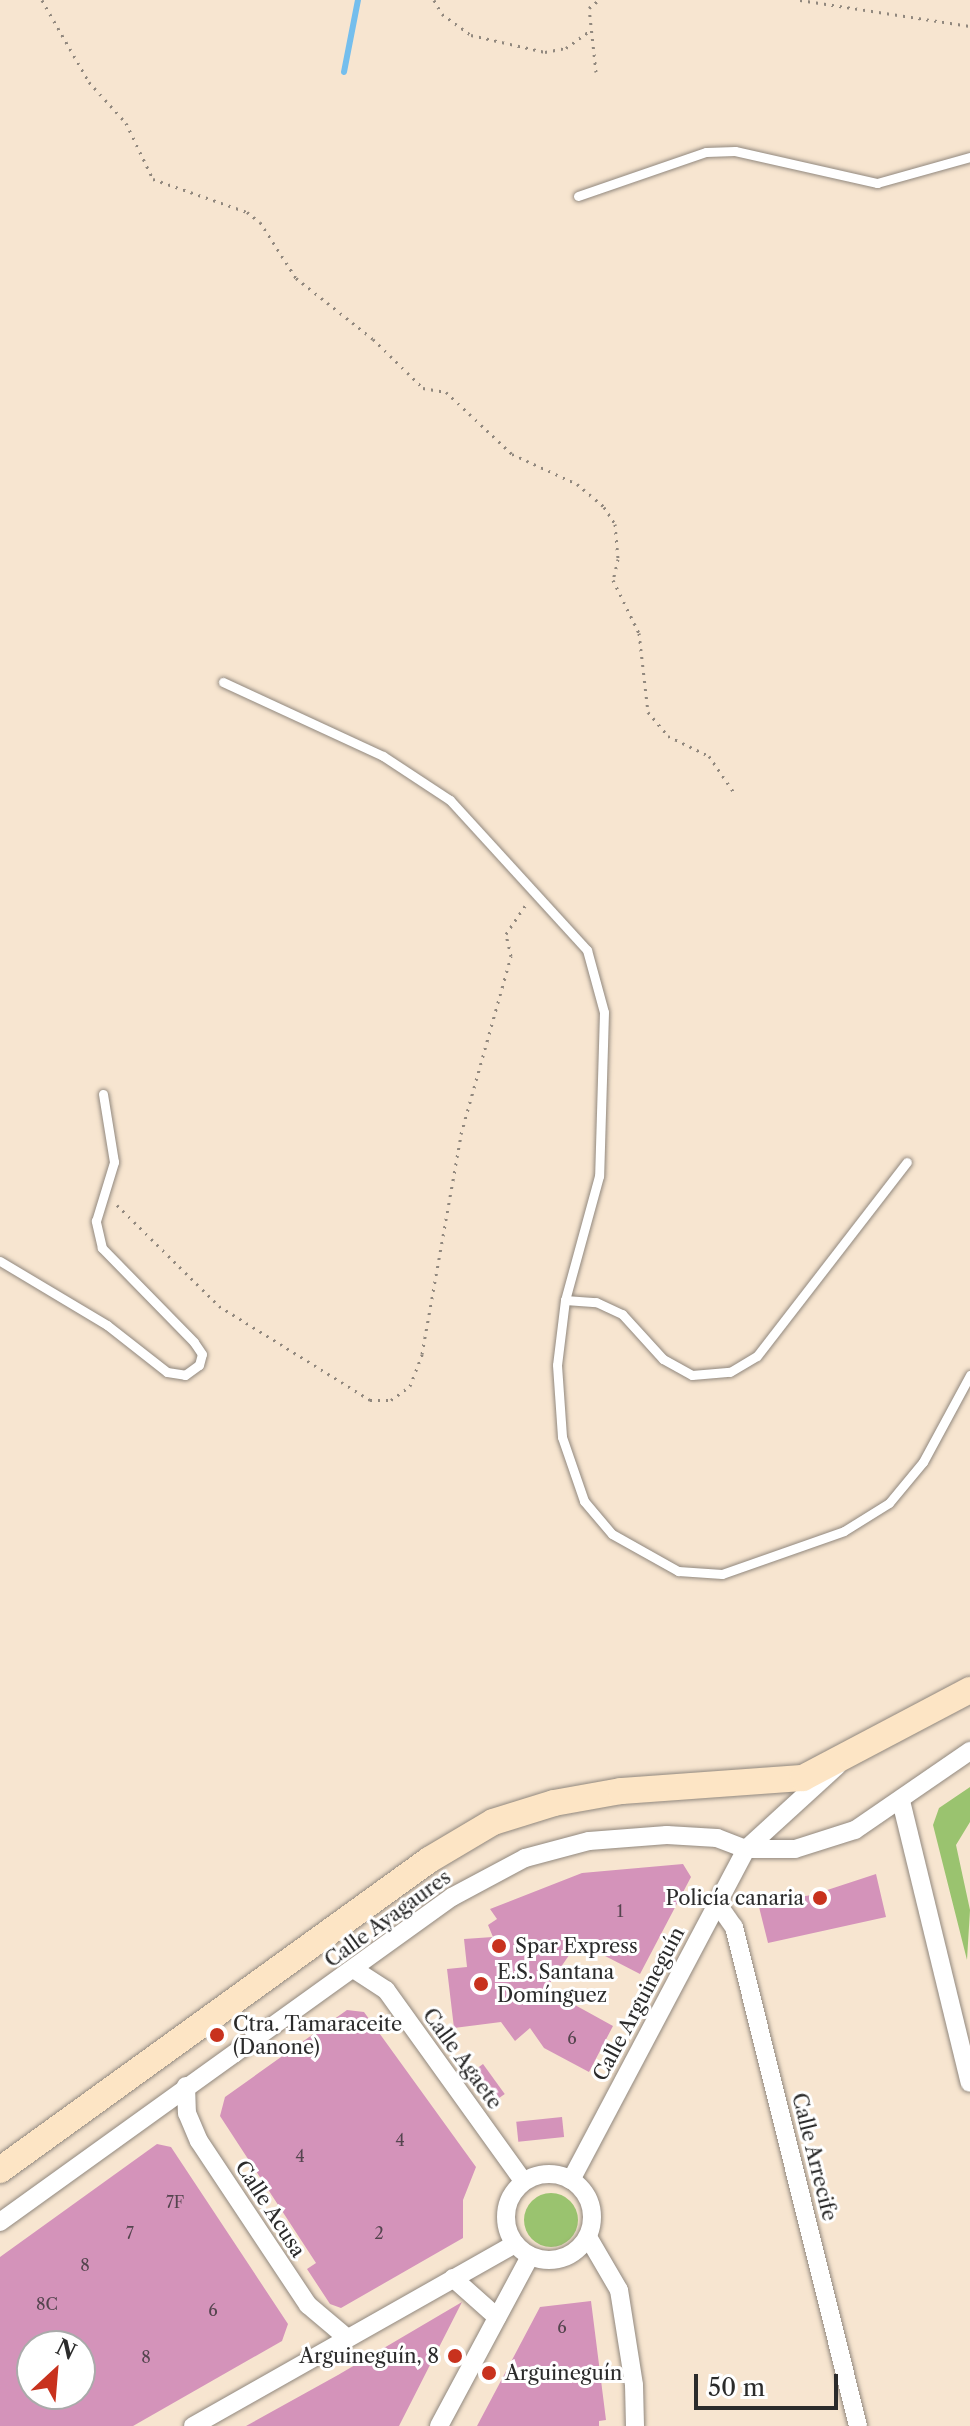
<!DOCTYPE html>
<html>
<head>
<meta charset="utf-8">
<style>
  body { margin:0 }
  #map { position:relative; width:970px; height:2426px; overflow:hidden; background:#f7e5d0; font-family:"Libre Caslon Text",serif }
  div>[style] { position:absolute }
  .green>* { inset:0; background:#9ac36f }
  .round { border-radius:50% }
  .stream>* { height:6px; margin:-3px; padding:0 3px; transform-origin:3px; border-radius:3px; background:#74beed }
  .building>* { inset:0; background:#d493ba; transform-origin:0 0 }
  .path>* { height:3px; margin-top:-1.5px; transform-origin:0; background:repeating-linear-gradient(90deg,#91887e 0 2px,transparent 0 8px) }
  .roads { filter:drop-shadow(0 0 2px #91887e) drop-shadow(0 0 2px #91887e) }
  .lane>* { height:9px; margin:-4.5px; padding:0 4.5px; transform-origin:4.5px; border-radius:4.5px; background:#fff }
  .street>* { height:18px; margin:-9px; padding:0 9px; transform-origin:9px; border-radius:9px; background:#fff }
  .street>.ring { margin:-9px; padding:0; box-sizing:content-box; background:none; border:18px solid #fff; border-radius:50% }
  .secondary>* { height:26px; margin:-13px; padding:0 13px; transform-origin:13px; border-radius:13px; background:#fde5c5 }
  .dots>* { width:22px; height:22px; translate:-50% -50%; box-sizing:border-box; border:4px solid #fff; border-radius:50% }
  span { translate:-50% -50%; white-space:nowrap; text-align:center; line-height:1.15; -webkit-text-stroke:6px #fff; paint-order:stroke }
  .number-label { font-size:16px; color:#55454f }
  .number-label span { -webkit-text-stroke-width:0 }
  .poi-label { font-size:20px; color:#2b2b2b }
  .right { translate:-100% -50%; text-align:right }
  .left { translate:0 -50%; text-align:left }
  .street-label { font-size:20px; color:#2b2b2b }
  .north { position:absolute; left:16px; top:2330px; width:80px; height:80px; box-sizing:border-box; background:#fff; border:2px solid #aaa; border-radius:50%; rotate:26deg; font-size:22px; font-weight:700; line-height:32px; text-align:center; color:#2b2b2b }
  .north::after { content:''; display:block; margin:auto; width:28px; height:36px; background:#c8321e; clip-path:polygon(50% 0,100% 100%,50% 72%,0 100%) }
  .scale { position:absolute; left:694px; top:2374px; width:144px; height:36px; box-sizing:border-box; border:4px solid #2b2b2b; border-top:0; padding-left:10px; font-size:24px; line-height:28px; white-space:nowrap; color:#2b2b2b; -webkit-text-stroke:6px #fff; paint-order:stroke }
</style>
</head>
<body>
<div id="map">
  <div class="green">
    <div style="clip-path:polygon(970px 1787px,970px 1822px,956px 1845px,970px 1910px,967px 1960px,933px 1825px,939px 1808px)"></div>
    <div class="round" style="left:524px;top:2193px;width:54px;height:54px"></div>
  </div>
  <div class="stream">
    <div style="left:344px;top:72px;width:73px;rotate:-79deg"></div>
  </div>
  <div class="building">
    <div style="clip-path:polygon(683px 1864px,691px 1877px,640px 1974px,578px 1942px,546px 1989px,613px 2026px,589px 2072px,544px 2048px,530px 2028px,515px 2041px,501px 2022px,454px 2028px,447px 1969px,467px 1967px,464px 1939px,493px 1937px,488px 1925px,497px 1919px,490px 1909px,582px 1873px)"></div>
    <div style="clip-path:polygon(876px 1874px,886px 1917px,768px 1943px,758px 1903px,812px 1895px)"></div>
    <div style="clip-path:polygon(347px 2010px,364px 2012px,476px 2167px,463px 2200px,463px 2238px,341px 2308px,330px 2304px,307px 2269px,316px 2263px,220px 2116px,225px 2097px)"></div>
    <div style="left:483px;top:2064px;width:37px;height:16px;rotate:54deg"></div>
    <div style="left:562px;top:2117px;width:20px;height:46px;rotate:84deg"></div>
    <div style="clip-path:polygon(evenodd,157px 2144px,171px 2147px,288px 2324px,282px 2341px,133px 2426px,0 2426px,0 2257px,157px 2144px,32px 2346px,80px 2346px,80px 2394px,32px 2394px,32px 2346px)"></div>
    <div style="clip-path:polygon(591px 2301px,606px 2420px,599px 2421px,599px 2426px,477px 2426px,540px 2307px)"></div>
    <div style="clip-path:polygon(462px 2302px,399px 2426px,246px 2426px,338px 2375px)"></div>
  </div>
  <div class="path">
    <div style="left:42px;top:0;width:95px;rotate:60.2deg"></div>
    <div style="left:89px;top:82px;width:55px;rotate:47.9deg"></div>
    <div style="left:126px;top:123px;width:62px;rotate:64.3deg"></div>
    <div style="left:153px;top:179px;width:100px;rotate:19.3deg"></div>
    <div style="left:247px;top:212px;width:16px;rotate:38deg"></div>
    <div style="left:260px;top:222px;width:67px;rotate:57.3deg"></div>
    <div style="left:296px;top:278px;width:98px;rotate:38.4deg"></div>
    <div style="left:373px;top:339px;width:70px;rotate:44.4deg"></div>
    <div style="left:423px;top:388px;width:23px;rotate:10deg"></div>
    <div style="left:446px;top:392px;width:91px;rotate:43.2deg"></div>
    <div style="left:512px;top:454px;width:72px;rotate:24.8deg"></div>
    <div style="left:577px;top:484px;width:35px;rotate:40deg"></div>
    <div style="left:604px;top:507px;width:20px;rotate:57deg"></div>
    <div style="left:615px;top:524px;width:35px;rotate:85deg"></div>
    <div style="left:618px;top:559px;width:22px;rotate:103deg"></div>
    <div style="left:613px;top:580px;width:59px;rotate:63.9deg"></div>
    <div style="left:639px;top:633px;width:80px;rotate:83.5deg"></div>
    <div style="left:648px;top:712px;width:31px;rotate:50deg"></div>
    <div style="left:668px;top:736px;width:46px;rotate:26deg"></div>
    <div style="left:709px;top:756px;width:46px;rotate:55.6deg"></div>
    <div style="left:434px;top:0;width:16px;rotate:60deg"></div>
    <div style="left:442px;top:14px;width:36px;rotate:36deg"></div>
    <div style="left:471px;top:35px;width:76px;rotate:12.9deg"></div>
    <div style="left:545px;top:52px;width:21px;rotate:-11deg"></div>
    <div style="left:566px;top:48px;width:29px;rotate:-36deg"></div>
    <div style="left:800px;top:0;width:172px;rotate:8.7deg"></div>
    <div style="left:596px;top:72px;width:64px;rotate:-96.2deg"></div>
    <div style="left:589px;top:8px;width:13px;rotate:-39deg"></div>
    <div style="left:117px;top:1205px;width:144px;rotate:44.7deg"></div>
    <div style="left:219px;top:1306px;width:178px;rotate:31.9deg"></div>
    <div style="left:370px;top:1400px;width:21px"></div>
    <div style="left:391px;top:1400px;width:24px;rotate:-36deg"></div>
    <div style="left:410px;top:1386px;width:34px;rotate:-69deg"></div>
    <div style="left:422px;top:1354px;width:223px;rotate:-79.9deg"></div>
    <div style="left:461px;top:1134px;width:185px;rotate:-74.3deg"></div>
    <div style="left:511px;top:956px;width:23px;rotate:-103deg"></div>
    <div style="left:506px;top:934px;width:36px;rotate:-56deg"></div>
  </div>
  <div class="roads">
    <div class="lane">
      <div style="left:578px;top:196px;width:135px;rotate:-19deg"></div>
      <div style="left:706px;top:152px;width:29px;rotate:-2deg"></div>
      <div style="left:735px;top:151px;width:146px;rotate:12.7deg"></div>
      <div style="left:877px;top:183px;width:97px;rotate:-15.6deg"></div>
      <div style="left:223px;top:682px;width:176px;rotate:24.8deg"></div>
      <div style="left:383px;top:756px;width:80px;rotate:33.3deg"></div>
      <div style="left:450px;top:800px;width:203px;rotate:47.6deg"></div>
      <div style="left:587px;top:950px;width:64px;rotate:74.7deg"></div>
      <div style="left:604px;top:1012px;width:164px;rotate:91.7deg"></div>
      <div style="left:599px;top:1176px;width:129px;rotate:105.3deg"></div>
      <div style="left:565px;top:1300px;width:65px;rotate:97deg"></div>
      <div style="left:557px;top:1365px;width:72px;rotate:86deg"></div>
      <div style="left:562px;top:1437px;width:68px;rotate:71deg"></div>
      <div style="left:584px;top:1501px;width:43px;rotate:49.7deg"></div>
      <div style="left:612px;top:1534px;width:76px;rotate:29.3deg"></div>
      <div style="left:678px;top:1571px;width:44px;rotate:3.9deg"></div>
      <div style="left:722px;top:1574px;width:129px;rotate:-19.4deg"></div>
      <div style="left:844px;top:1531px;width:53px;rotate:-31.9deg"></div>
      <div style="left:889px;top:1503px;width:53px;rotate:-50.3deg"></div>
      <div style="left:923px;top:1462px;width:99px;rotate:-61.6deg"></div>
      <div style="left:0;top:1261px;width:125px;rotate:30.9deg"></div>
      <div style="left:107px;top:1325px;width:76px;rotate:38.1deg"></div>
      <div style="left:167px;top:1372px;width:18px;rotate:9deg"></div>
      <div style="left:185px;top:1375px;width:17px;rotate:-36deg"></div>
      <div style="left:199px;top:1365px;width:11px;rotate:-75deg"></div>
      <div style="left:202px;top:1354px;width:14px;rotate:-124deg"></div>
      <div style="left:194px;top:1342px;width:132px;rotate:-134.4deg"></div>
      <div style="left:102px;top:1248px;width:28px;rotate:-103deg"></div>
      <div style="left:96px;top:1221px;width:62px;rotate:-73deg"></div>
      <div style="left:114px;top:1162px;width:69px;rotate:-99.2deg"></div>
      <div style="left:565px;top:1300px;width:31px;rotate:4deg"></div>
      <div style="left:596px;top:1302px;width:29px;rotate:25deg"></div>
      <div style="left:622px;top:1314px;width:61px;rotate:47.7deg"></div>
      <div style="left:663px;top:1359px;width:33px;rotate:29deg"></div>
      <div style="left:692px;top:1375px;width:38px;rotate:-5deg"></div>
      <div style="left:730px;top:1372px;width:31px;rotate:-31deg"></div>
      <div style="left:757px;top:1356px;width:245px;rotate:-52.3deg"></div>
    </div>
    <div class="street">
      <div style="left:901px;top:1801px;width:290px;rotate:76.3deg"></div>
      <div style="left:717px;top:1903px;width:29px;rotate:55deg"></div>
      <div style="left:734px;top:1927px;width:514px;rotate:76.04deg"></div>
      <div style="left:355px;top:1970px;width:37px;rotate:33deg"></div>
      <div style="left:386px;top:1990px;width:236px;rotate:54.3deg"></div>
      <div style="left:186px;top:2086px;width:27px;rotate:88deg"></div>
      <div style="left:187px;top:2113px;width:30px;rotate:67deg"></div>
      <div style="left:199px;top:2141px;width:197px;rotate:56.4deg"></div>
      <div style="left:308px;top:2305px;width:51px;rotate:40.2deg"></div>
      <div class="ring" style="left:506px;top:2174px;width:68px;height:68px"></div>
      <div style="left:571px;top:2180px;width:374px;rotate:-62.1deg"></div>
      <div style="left:746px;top:1849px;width:123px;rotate:-42.4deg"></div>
      <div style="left:0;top:2222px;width:557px;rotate:-35.72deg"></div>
      <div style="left:452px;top:1897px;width:83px;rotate:-28.1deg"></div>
      <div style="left:525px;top:1858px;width:66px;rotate:-14.9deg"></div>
      <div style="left:589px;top:1841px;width:78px;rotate:-4.4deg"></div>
      <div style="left:667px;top:1835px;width:50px;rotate:3.4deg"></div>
      <div style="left:717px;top:1838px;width:31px;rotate:21deg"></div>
      <div style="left:746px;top:1849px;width:49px"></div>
      <div style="left:795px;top:1849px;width:63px;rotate:-17.6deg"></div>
      <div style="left:855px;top:1830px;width:140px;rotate:-34.5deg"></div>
      <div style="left:588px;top:2237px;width:61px;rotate:59.7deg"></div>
      <div style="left:619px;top:2290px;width:96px;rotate:81deg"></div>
      <div style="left:634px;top:2385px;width:41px;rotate:88.6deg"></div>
      <div style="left:453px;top:2278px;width:59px;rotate:41.6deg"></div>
      <div style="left:193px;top:2426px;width:370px;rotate:-29.5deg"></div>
      <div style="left:439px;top:2426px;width:193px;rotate:-61.8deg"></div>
    </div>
    <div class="secondary">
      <div style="left:0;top:2170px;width:529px;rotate:-35.85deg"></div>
      <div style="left:429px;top:1860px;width:74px;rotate:-30.7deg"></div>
      <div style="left:493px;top:1822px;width:64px;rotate:-17.3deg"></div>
      <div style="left:554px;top:1803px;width:68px;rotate:-10.2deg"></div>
      <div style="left:621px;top:1791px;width:182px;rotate:-4.1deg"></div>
      <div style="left:803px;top:1778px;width:189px;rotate:-27.8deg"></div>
    </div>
  </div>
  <div class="dots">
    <div style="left:820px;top:1898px;background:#c8321e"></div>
    <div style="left:499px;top:1946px;background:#c8321e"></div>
    <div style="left:481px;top:1984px;background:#c8321e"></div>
    <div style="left:217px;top:2035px;background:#c8321e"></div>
    <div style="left:455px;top:2356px;background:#c8321e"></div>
    <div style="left:489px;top:2373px;background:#c8321e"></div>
  </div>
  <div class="number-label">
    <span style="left:620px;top:1911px">1</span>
    <span style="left:572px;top:2038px">6</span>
    <span style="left:400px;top:2140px">4</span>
    <span style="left:300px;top:2156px">4</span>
    <span style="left:175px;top:2202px">7F</span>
    <span style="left:130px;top:2233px">7</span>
    <span style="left:379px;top:2233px">2</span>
    <span style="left:85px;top:2265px">8</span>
    <span style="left:47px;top:2304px">8C</span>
    <span style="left:213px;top:2310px">6</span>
    <span style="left:562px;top:2327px">6</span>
    <span style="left:146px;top:2357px">8</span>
  </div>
  <div class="poi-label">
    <span class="right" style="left:804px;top:1898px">Policía canaria</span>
    <span class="left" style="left:515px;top:1946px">Spar Express</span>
    <span class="left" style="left:497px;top:1984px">E.S. Santana<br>Domínguez</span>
    <span class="left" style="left:233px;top:2036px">Ctra. Tamaraceite<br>(Danone)</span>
    <span class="right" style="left:439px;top:2356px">Arguineguín, 8</span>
    <span class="left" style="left:505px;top:2373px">Arguineguín</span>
  </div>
  <div class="street-label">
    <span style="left:388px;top:1919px;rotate:-36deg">Calle Ayagaures</span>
    <span style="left:639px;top:2004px;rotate:-62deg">Calle Arguineguín</span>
    <span style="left:462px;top:2059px;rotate:54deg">Calle Agaete</span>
    <span style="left:814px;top:2157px;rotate:76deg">Calle Arrecife</span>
    <span style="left:270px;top:2209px;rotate:57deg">Calle Acusa</span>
  </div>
  <div class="north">N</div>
  <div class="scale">50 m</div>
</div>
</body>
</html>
